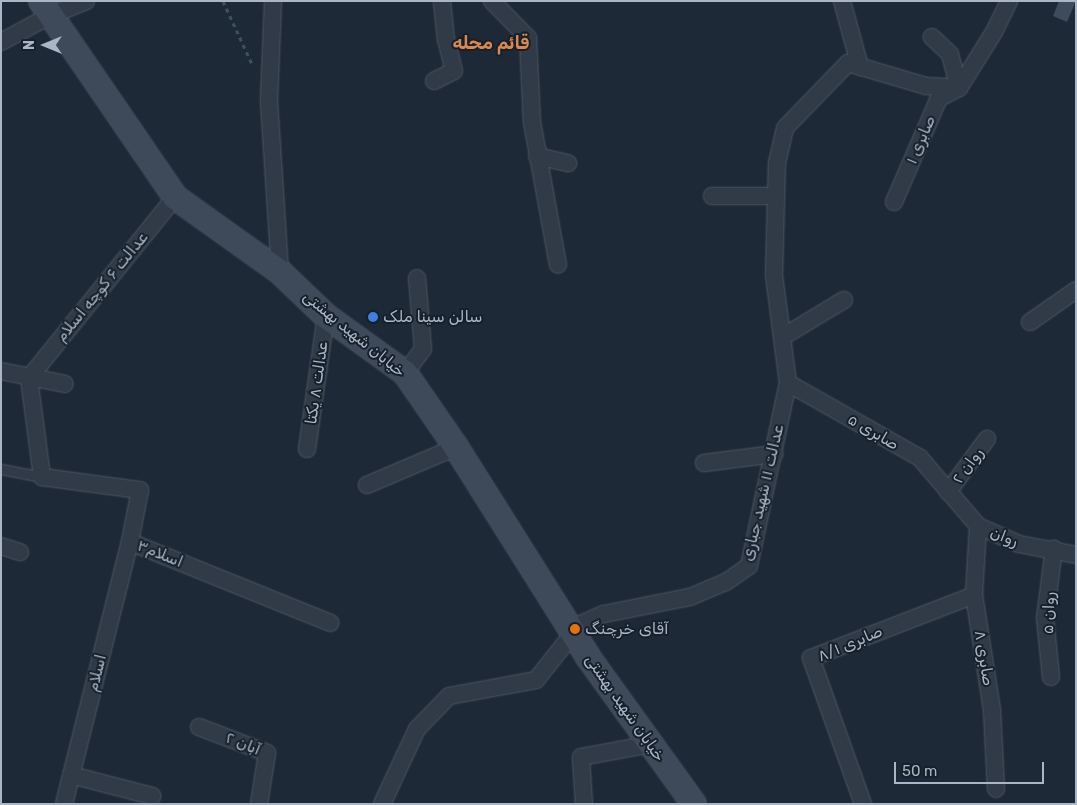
<!DOCTYPE html>
<html>
<head>
<meta charset="utf-8">
<style>
  body { margin:0 }
  #map { position:relative; width:1077px; height:805px; overflow:hidden; background:#1d2936; font-family:Rubik,Cairo,sans-serif }
  div>[style] { position:absolute }
  .building>* { inset:0; background:#3e4b5c }
  .path>* { height:3px; margin-top:-1.5px; transform-origin:0; background:repeating-linear-gradient(90deg,#3c5355 0 4px,transparent 0 8px) }
  .roads { filter:drop-shadow(0 0 1px #4e5865) drop-shadow(0 0 1px #4e5865) }
  .lane>* { height:9px; margin:-4.5px; padding:0 4.5px; transform-origin:4.5px; border-radius:4.5px; background:#313a47 }
  .street>* { height:16px; margin:-8px; padding:0 8px; transform-origin:8px; border-radius:8px; background:#313a47 }
  .secondary>* { height:24px; margin:-12px; padding:0 12px; transform-origin:12px; border-radius:12px; background:#3e4a5a }
  .dots>* { width:14px; height:14px; translate:-50% -50%; box-sizing:border-box; border:2px solid #16202b; border-radius:50% }
  span { translate:-50% -50%; white-space:nowrap; text-align:center; line-height:1.15; -webkit-text-stroke:4px #16202b; paint-order:stroke }
  .street-label { font-size:16px; color:#aab5c5 }
  .poi-label { font-size:16px; color:#aab5c5 }
  .left { translate:0 -50%; text-align:left }
  .neighbourhood-label { font-size:18px; color:#db874f; font-weight:700 }
  .frame { position:absolute; inset:0; border:2px solid #aab5c5; pointer-events:none }
  .north { position:absolute; left:20px; top:20px; width:50px; height:50px; -webkit-text-stroke:4px #16202b; paint-order:stroke; rotate:270deg; font-size:14px; font-weight:700; line-height:20px; text-align:center; color:#aab5c5 }
  .north::after { content:''; display:block; margin:auto; width:18px; height:22px; background:#aab5c5; clip-path:polygon(50% 0,100% 100%,50% 72%,0 100%) }
  .scale { position:absolute; left:894px; top:762px; width:150px; height:22px; box-sizing:border-box; border:2px solid #aab5c5; border-top:0; padding-left:6px; font-size:15px; line-height:18px; white-space:nowrap; color:#aab5c5; -webkit-text-stroke:4px #16202b; paint-order:stroke }
</style>
</head>
<body>
<div id="map">
  <div class="building">
    <div style="clip-path:polygon(1059px 1px,1076px 1px,1067px 22px,1053px 16px)"></div>
  </div>
  <div class="path">
    <div style="left:223px;top:1px;width:69px;rotate:65.3deg"></div>
  </div>
  <div class="roads">
    <div class="lane">
      <div style="left:1px;top:469px;width:42px;rotate:11deg"></div>
    </div>
    <div class="street">
      <div style="left:273px;top:1px;width:100px;rotate:92.3deg"></div>
      <div style="left:269px;top:101px;width:171px;rotate:86.3deg"></div>
      <div style="left:492px;top:1px;width:52px;rotate:45.8deg"></div>
      <div style="left:528px;top:38px;width:84px;rotate:87.3deg"></div>
      <div style="left:532px;top:122px;width:145px;rotate:79.7deg"></div>
      <div style="left:842px;top:1px;width:68px;rotate:74.7deg"></div>
      <div style="left:1px;top:42px;width:55px;rotate:-28.4deg"></div>
      <div style="left:49px;top:16px;width:40px;rotate:-22deg"></div>
      <div style="left:434px;top:81px;width:22px;rotate:-27deg"></div>
      <div style="left:454px;top:71px;width:32px;rotate:-104deg"></div>
      <div style="left:446px;top:40px;width:39px;rotate:-96deg"></div>
      <div style="left:537px;top:156px;width:32px;rotate:13deg"></div>
      <div style="left:712px;top:196px;width:64px"></div>
      <div style="left:894px;top:202px;width:113px;rotate:-66.6deg"></div>
      <div style="left:939px;top:98px;width:22px;rotate:-27deg"></div>
      <div style="left:959px;top:88px;width:35px;rotate:-105deg"></div>
      <div style="left:950px;top:54px;width:25px;rotate:-137deg"></div>
      <div style="left:1030px;top:322px;width:56px;rotate:-34.8deg"></div>
      <div style="left:784px;top:336px;width:70px;rotate:-31deg"></div>
      <div style="left:1px;top:371px;width:65px;rotate:11.5deg"></div>
      <div style="left:405px;top:373px;width:30px;rotate:-53deg"></div>
      <div style="left:423px;top:349px;width:71px;rotate:-94.8deg"></div>
      <div style="left:29px;top:378px;width:100px;rotate:82.5deg"></div>
      <div style="left:42px;top:477px;width:99px;rotate:7.6deg"></div>
      <div style="left:140px;top:490px;width:53px;rotate:100.9deg"></div>
      <div style="left:130px;top:542px;width:216px;rotate:22deg"></div>
      <div style="left:29px;top:378px;width:233px;rotate:-51.1deg"></div>
      <div style="left:788px;top:383px;width:152px;rotate:29.6deg"></div>
      <div style="left:920px;top:458px;width:89px;rotate:49.5deg"></div>
      <div style="left:978px;top:526px;width:45px;rotate:23.7deg"></div>
      <div style="left:1019px;top:544px;width:58px;rotate:10.9deg"></div>
      <div style="left:307px;top:449px;width:134px;rotate:-81.9deg"></div>
      <div style="left:704px;top:463px;width:71px;rotate:-7.3deg"></div>
      <div style="left:367px;top:485px;width:97px;rotate:-23.1deg"></div>
      <div style="left:948px;top:492px;width:66px;rotate:-53.7deg"></div>
      <div style="left:978px;top:526px;width:69px;rotate:93.3deg"></div>
      <div style="left:974px;top:595px;width:116px;rotate:81.1deg"></div>
      <div style="left:992px;top:710px;width:79px;rotate:87.1deg"></div>
      <div style="left:1px;top:546px;width:20px;rotate:18deg"></div>
      <div style="left:572px;top:628px;width:35px;rotate:-24deg"></div>
      <div style="left:604px;top:614px;width:88px;rotate:-11.2deg"></div>
      <div style="left:690px;top:597px;width:39px;rotate:-23deg"></div>
      <div style="left:726px;top:582px;width:28px;rotate:-35deg"></div>
      <div style="left:749px;top:566px;width:187px;rotate:-78deg"></div>
      <div style="left:788px;top:383px;width:109px;rotate:-97.4deg"></div>
      <div style="left:774px;top:275px;width:112px;rotate:-88.5deg"></div>
      <div style="left:777px;top:163px;width:36px;rotate:-77deg"></div>
      <div style="left:785px;top:128px;width:91px;rotate:-45.9deg"></div>
      <div style="left:848px;top:63px;width:81px;rotate:16.4deg"></div>
      <div style="left:926px;top:86px;width:33px;rotate:3deg"></div>
      <div style="left:959px;top:88px;width:66px;rotate:-58deg"></div>
      <div style="left:994px;top:32px;width:34px;rotate:-64deg"></div>
      <div style="left:1051px;top:677px;width:59px;rotate:-95.8deg"></div>
      <div style="left:1045px;top:618px;width:70px;rotate:-82.6deg"></div>
      <div style="left:199px;top:727px;width:73px;rotate:20.9deg"></div>
      <div style="left:267px;top:753px;width:52px;rotate:98.9deg"></div>
      <div style="left:71px;top:775px;width:84px;rotate:14.5deg"></div>
      <div style="left:64px;top:804px;width:270px;rotate:-75.9deg"></div>
      <div style="left:382px;top:804px;width:83px;rotate:-65deg"></div>
      <div style="left:417px;top:729px;width:46px;rotate:-45.9deg"></div>
      <div style="left:449px;top:696px;width:88px;rotate:-10.4deg"></div>
      <div style="left:536px;top:680px;width:61px;rotate:-51.6deg"></div>
      <div style="left:584px;top:804px;width:47px;rotate:-93.7deg"></div>
      <div style="left:581px;top:757px;width:71px;rotate:-10.5deg"></div>
      <div style="left:863px;top:804px;width:155px;rotate:-109.6deg"></div>
      <div style="left:811px;top:658px;width:175px;rotate:-21.1deg"></div>
    </div>
    <div class="secondary">
      <div style="left:41px;top:1px;width:237px;rotate:55.6deg"></div>
      <div style="left:175px;top:197px;width:129px;rotate:35.5deg"></div>
      <div style="left:280px;top:272px;width:64px;rotate:43.7deg"></div>
      <div style="left:326px;top:316px;width:97px;rotate:35.8deg"></div>
      <div style="left:405px;top:373px;width:90px;rotate:55.4deg"></div>
      <div style="left:456px;top:447px;width:248px;rotate:57.8deg"></div>
      <div style="left:588px;top:657px;width:181px;rotate:54.2deg"></div>
    </div>
  </div>
  <div class="dots">
    <div style="left:373px;top:317px;background:#3f7fe0"></div>
    <div style="left:575px;top:629px;background:#e8710a"></div>
  </div>
  <div class="street-label">
    <span style="left:921px;top:140px;rotate:-67deg">صابری ۱</span>
    <span style="left:102px;top:287px;rotate:-51deg">عدالت ۶ کوچه اسلام</span>
    <span style="left:354px;top:334px;rotate:39deg">خیابان شهید بهشتی</span>
    <span style="left:317px;top:383px;rotate:-82deg">عدالت ۸ یکتا</span>
    <span style="left:873px;top:432px;rotate:30deg">صابری ۵</span>
    <span style="left:968px;top:466px;rotate:-54deg">روان ۲</span>
    <span style="left:763px;top:493px;rotate:-77deg">عدالت ۱۱ شهید جباری</span>
    <span style="left:1004px;top:537px;rotate:21deg">روان</span>
    <span style="left:160px;top:554px;rotate:22deg">اسلام۳</span>
    <span style="left:1049px;top:613px;rotate:-88deg">روان ۵</span>
    <span style="left:850px;top:644px;rotate:-23deg">صابری ۸/۱</span>
    <span style="left:984px;top:658px;rotate:81deg">صابری ۸</span>
    <span style="left:97px;top:673px;rotate:-76deg">اسلام</span>
    <span style="left:625px;top:708px;rotate:55deg">خیابان شهید بهشتی</span>
    <span style="left:243px;top:744px;rotate:22deg">آبان ۲</span>
  </div>
  <div class="poi-label">
    <span class="left" style="left:383px;top:317px">سالن سینا ملک</span>
    <span class="left" style="left:585px;top:629px">آقای خرچنگ</span>
  </div>
  <div class="neighbourhood-label">
    <span style="left:491px;top:43px">قائم محله</span>
  </div>
  <div class="frame"></div>
  <div class="north">N</div>
  <div class="scale">50 m</div>
</div>
</body>
</html>
